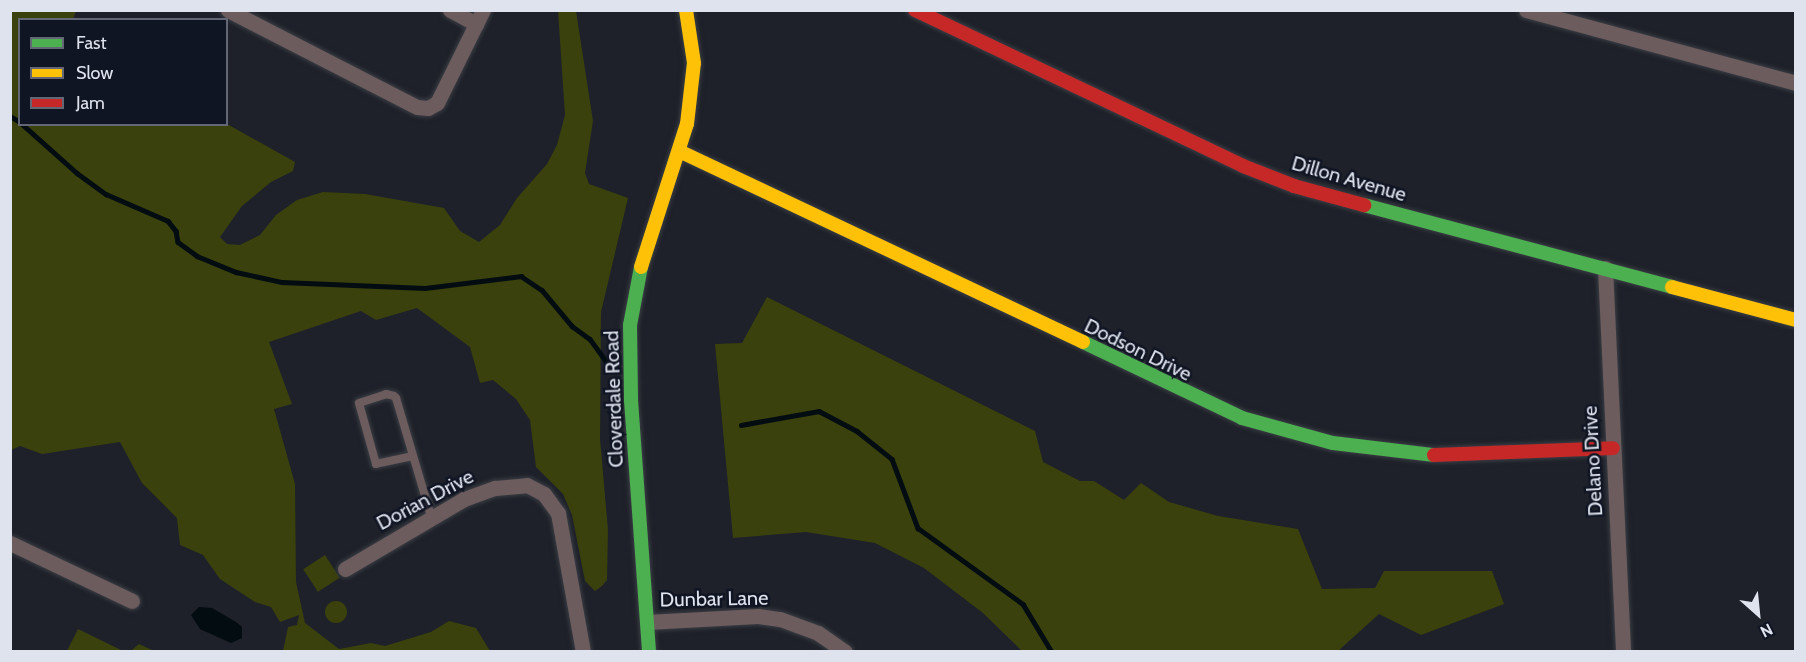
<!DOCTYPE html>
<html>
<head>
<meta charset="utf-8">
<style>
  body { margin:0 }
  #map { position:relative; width:1806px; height:662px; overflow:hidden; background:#1e2129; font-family:Cabin,sans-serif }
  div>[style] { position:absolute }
  .green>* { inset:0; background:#3a410c; transform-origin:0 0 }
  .round { border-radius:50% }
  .water>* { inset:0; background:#030c10 }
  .stream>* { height:4.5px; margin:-2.25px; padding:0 2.25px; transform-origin:2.25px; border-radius:2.25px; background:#030c10 }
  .roads { filter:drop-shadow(0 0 2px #3a3d44) drop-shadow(0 0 2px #3a3d44) }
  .lane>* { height:8px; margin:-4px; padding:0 4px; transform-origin:4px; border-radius:4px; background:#6c5c5d }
  .street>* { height:15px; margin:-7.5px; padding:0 7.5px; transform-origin:7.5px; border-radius:7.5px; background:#6c5c5d }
  .fast>* { height:14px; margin:-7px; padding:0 7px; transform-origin:7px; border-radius:7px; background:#4caf50 }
  .slow>* { height:14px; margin:-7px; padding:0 7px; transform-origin:7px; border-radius:7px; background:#ffc107 }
  .jam>* { height:14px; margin:-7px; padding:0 7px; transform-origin:7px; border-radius:7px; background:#c62828 }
  span { translate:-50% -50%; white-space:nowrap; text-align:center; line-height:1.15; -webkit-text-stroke:5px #101524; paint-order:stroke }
  .street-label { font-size:20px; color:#dfe3ee }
  .frame { position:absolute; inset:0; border:12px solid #dfe3ee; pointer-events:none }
  .legend { position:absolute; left:18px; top:18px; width:210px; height:108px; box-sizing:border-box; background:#101524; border:2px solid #636775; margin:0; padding:8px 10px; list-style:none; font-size:18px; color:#dfe3ee }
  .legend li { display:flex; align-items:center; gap:12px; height:30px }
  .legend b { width:30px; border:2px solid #636775 }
  .north { position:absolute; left:1728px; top:584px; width:60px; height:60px; -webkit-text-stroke:4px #101524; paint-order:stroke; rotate:153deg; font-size:16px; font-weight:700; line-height:24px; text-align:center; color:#dfe3ee }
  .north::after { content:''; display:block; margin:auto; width:21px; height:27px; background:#dfe3ee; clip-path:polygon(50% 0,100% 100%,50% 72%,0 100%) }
</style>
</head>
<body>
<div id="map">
  <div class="green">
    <div style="clip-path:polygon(11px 10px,76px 11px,73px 19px,20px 20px,20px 124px,227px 124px,295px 162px,293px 171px,271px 182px,242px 206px,220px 237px,227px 244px,240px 245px,260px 235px,276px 215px,297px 200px,323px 192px,365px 194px,444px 208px,460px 231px,479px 242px,500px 225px,517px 198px,547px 164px,557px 145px,565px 115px,558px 11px,576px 11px,593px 121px,585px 173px,589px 184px,628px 198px,601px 312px,600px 439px,608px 530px,607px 580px,602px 586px,595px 591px,585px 581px,572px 515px,563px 494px,536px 467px,530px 420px,516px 399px,493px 380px,480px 383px,470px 347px,417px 308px,376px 320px,361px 311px,269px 342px,292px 404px,274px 409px,295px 484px,296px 582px,305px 623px,339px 649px,371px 643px,385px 646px,431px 632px,449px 621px,476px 628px,490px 651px,283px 651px,288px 627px,297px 625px,299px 615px,280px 622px,271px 607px,255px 602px,220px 579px,203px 555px,180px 545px,177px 518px,142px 483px,120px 442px,42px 454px,20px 446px,11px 450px,11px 458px)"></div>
    <div style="clip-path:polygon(767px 297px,1035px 431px,1043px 462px,1080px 481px,1094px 481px,1124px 500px,1141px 483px,1169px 502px,1218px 516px,1298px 529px,1322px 589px,1375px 588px,1384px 571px,1492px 571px,1504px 604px,1421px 635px,1379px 614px,1338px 651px,1022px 651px,983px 613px,924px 568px,875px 543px,806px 532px,733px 538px,715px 344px,742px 343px)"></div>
    <div style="left:325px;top:555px;width:27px;height:26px;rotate:57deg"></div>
    <div class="round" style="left:325px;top:601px;width:22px;height:22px"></div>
    <div style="clip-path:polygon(78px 629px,121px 650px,132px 650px,139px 644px,154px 651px,67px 651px)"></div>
  </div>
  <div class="water">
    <div style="clip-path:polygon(199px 607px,212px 608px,236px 622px,242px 627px,242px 638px,231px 643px,200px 629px,191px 615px)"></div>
  </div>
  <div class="stream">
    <div style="left:10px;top:116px;width:12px;rotate:31deg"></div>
    <div style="left:22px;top:124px;width:74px;rotate:41.7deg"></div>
    <div style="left:77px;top:173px;width:36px;rotate:36deg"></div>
    <div style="left:106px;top:194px;width:68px;rotate:23.5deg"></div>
    <div style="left:168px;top:221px;width:13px;rotate:51deg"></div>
    <div style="left:176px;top:231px;width:11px;rotate:80deg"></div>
    <div style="left:178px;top:242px;width:24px;rotate:36deg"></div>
    <div style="left:197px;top:256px;width:42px;rotate:22.3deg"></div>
    <div style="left:236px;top:272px;width:47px;rotate:12.3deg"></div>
    <div style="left:282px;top:282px;width:143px;rotate:2.4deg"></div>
    <div style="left:425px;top:288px;width:97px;rotate:-7.1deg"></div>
    <div style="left:521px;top:276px;width:25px;rotate:34deg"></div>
    <div style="left:542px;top:290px;width:47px;rotate:50.2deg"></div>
    <div style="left:572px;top:326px;width:22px;rotate:36deg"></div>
    <div style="left:590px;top:339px;width:37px;rotate:54deg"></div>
    <div style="left:741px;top:425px;width:79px;rotate:-10.2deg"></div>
    <div style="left:819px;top:411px;width:43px;rotate:27.8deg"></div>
    <div style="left:857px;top:431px;width:45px;rotate:38.7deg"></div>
    <div style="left:892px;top:459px;width:74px;rotate:69.4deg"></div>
    <div style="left:918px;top:528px;width:130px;rotate:35.9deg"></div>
    <div style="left:1023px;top:604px;width:56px;rotate:58.9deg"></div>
  </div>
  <div class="roads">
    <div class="lane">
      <div style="left:413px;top:456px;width:38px;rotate:168deg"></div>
      <div style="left:376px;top:464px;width:63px;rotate:-105.6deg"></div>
      <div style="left:359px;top:403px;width:28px;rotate:-18deg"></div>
      <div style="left:386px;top:394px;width:8px;rotate:14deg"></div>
      <div style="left:394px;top:396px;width:3px;rotate:45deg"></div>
      <div style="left:396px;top:398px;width:123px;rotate:73.5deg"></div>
    </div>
    <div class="street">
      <div style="left:228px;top:10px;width:212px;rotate:27.2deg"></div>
      <div style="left:417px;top:107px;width:11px;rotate:5deg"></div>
      <div style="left:428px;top:108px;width:10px;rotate:-29deg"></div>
      <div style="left:437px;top:103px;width:104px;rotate:-63.7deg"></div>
      <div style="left:450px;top:10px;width:30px;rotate:28deg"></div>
      <div style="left:1526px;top:10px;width:280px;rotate:15.1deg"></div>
      <div style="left:1605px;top:268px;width:384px;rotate:87.3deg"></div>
      <div style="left:10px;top:543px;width:135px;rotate:25.4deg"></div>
      <div style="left:345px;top:569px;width:138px;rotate:-30.5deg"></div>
      <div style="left:464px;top:499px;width:33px;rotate:-20deg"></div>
      <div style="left:495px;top:488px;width:32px;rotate:-5deg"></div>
      <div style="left:527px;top:485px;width:19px;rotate:28deg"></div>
      <div style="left:544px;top:494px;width:24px;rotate:54deg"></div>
      <div style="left:558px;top:513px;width:141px;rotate:79.8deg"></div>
      <div style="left:647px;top:622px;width:111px;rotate:-3.1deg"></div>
      <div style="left:758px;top:616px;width:22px;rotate:8deg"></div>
      <div style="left:780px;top:619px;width:40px;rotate:20.2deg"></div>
      <div style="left:818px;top:633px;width:33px;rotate:35deg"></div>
    </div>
    <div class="fast">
      <div style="left:1364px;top:205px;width:319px;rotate:14.9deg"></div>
      <div style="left:641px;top:267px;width:59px;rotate:100.7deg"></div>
      <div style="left:630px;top:325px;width:75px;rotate:89.2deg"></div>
      <div style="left:631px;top:400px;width:253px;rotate:85.9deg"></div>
      <div style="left:1083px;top:342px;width:176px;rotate:25.5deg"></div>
      <div style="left:1242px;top:418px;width:94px;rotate:15.4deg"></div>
      <div style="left:1333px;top:443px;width:102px;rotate:6.8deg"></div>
    </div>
    <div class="slow">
      <div style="left:679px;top:151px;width:447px;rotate:25.3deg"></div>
      <div style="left:641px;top:267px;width:150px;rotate:-72.2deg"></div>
      <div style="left:687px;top:124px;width:61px;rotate:-83.5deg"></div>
      <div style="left:694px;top:63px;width:54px;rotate:-98.6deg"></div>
      <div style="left:1672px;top:287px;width:128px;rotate:14.9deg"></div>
    </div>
    <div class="jam">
      <div style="left:915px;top:10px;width:363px;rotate:25.4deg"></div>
      <div style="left:1243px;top:166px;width:55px;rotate:21.4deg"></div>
      <div style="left:1294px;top:186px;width:73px;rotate:15.2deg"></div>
      <div style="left:1434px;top:455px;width:179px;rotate:-2.2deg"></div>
    </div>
  </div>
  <div class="street-label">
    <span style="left:1349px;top:179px;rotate:16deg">Dillon Avenue</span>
    <span style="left:1138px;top:350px;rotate:26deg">Dodson Drive</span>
    <span style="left:614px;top:399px;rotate:-92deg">Cloverdale Road</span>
    <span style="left:1593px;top:461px;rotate:-93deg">Delano Drive</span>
    <span style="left:425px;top:500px;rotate:-28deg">Dorian Drive</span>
    <span style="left:714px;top:599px;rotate:-1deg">Dunbar Lane</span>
  </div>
  <div class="frame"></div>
  <ul class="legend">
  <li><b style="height:8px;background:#4caf50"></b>Fast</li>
  <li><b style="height:8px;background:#ffc107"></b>Slow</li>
  <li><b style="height:8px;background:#c62828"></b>Jam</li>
  </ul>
  <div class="north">N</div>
</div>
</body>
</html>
